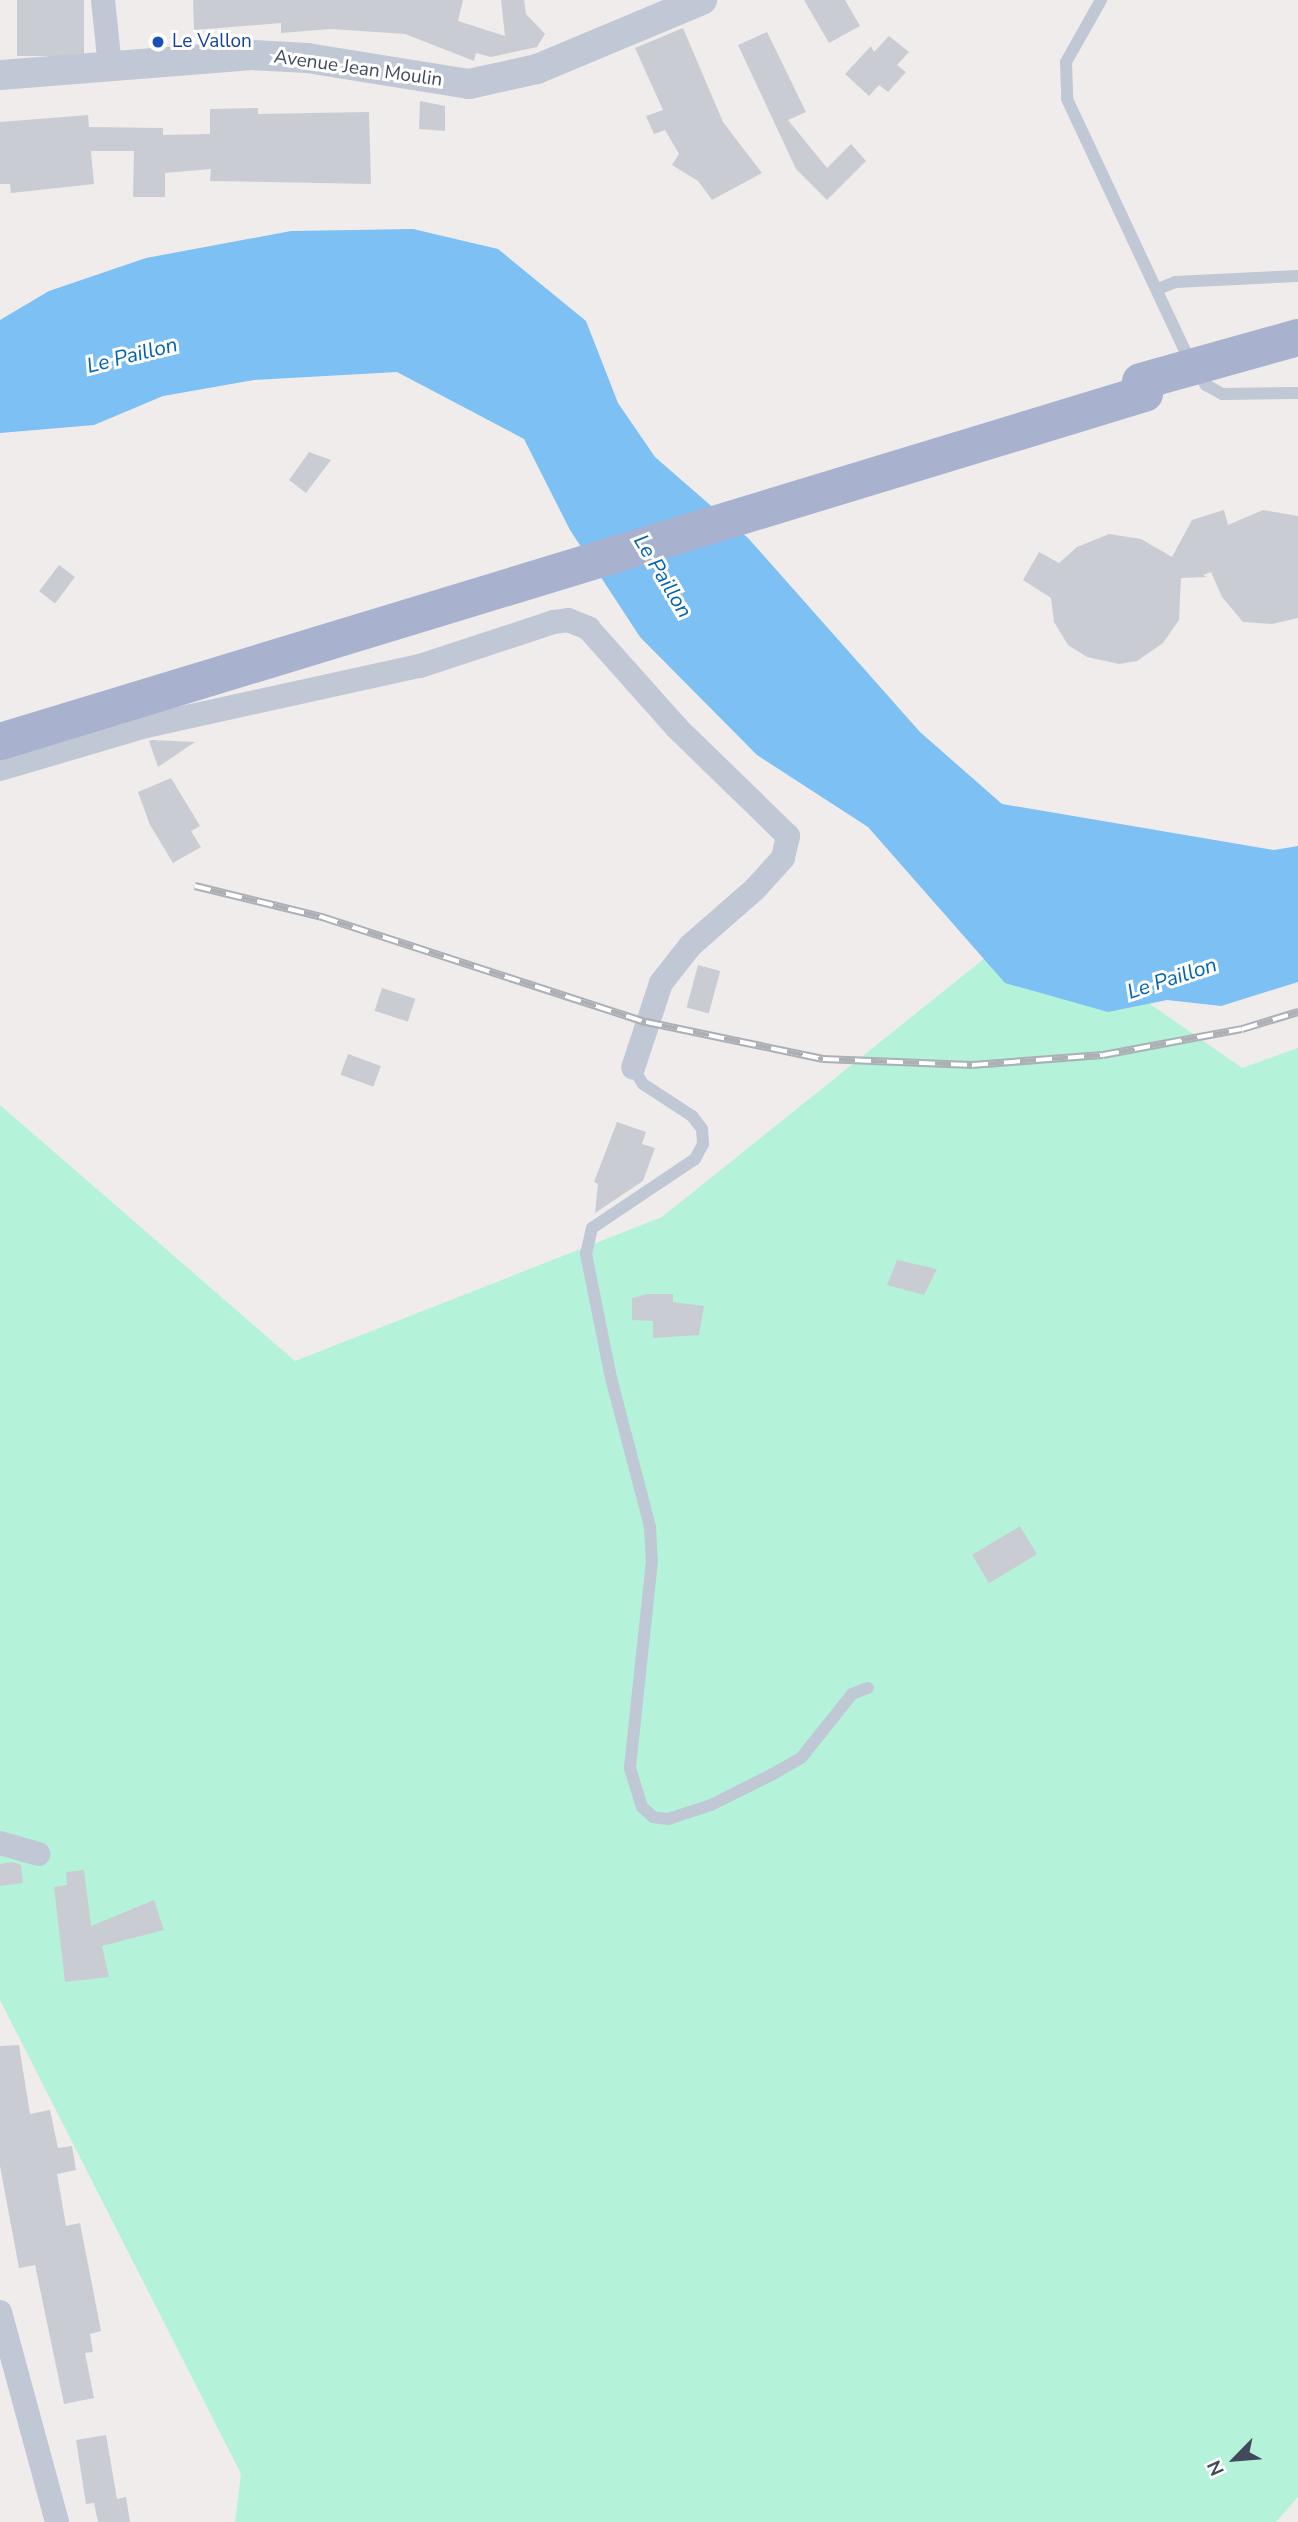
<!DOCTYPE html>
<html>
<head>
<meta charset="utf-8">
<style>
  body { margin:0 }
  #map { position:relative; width:1298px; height:2522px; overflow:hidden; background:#efeceb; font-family:"Nunito Sans",sans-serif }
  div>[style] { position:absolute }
  .green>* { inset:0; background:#b4f3da }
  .water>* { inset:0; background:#7cc0f4 }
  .building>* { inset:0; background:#caccd4; transform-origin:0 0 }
  .service>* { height:12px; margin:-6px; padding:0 6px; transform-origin:6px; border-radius:6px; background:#c0c7d5 }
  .minor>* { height:24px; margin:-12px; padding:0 12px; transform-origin:12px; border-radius:12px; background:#c0c7d5 }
  .tertiary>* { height:30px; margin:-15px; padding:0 15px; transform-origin:15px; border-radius:15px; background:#c0c7d5 }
  .primary>* { height:37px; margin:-18.5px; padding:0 18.5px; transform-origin:18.5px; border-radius:18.5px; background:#a8b2ce }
  .rail>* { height:8px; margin-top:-4px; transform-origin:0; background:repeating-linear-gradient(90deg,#fff 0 16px,#adafb7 0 32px); box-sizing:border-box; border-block:2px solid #adafb7 }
  .primary-bridge>* { height:37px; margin:-18.5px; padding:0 18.5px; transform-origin:18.5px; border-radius:18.5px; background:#a8b2ce }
  .dots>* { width:19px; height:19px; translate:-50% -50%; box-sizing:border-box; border:4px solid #fff; border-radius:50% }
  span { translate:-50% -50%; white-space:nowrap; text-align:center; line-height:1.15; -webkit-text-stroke:6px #fff; paint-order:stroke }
  .transit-label { font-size:19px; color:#164399 }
  .left { translate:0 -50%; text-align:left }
  .street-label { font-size:19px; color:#424a5b }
  .water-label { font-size:21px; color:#0063b0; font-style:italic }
  .north { position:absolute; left:1200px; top:2424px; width:70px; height:70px; -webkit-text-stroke:5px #fff; paint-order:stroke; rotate:245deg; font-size:19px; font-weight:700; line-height:28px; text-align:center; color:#424a5b }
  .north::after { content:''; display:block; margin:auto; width:24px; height:32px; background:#424a5b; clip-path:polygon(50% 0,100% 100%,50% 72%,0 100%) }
</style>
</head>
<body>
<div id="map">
  <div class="green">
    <div style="clip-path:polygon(1031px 921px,1242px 1068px,1298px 1048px,1298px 2497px,1276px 2522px,235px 2522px,241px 2474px,0 2000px,0 1105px,295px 1361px,662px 1217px)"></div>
  </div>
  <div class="water">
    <div style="clip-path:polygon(413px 229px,498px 249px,586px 321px,618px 403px,655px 457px,748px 538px,920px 732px,1002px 804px,1274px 850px,1298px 846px,1298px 982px,1221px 1006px,1167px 1000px,1108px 1012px,1005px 983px,868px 827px,757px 755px,640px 637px,570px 530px,524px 439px,397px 372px,254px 380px,163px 396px,94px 425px,0 433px,0 320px,49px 291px,146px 258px,291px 231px)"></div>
  </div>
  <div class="building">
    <div style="left:17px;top:0;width:67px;height:56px"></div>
    <div style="clip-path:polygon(193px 0,463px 0,458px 21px,505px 36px,501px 0,524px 0,526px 14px,545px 34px,537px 47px,491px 57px,476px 53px,474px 61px,405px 34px,331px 29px,281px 33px,281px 23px,194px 30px)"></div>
    <div style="clip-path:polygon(804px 0,845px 0,860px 26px,829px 43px)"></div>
    <div style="clip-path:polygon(683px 28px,723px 122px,762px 173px,712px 200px,698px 181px,672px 165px,679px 154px,665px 130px,654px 134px,646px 116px,663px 110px,635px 48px)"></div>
    <div style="clip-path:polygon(767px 32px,806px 112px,788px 120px,827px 168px,851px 144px,866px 161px,827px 200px,796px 169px,738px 45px)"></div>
    <div style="clip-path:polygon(889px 36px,909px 52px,897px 65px,906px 72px,888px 92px,879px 85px,869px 96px,845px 74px,871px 46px,874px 52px)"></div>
    <div style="clip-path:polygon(420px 101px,445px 106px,445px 131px,419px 129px)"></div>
    <div style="clip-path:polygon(258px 108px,258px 114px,369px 112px,371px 184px,210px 181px,211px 169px,165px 173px,165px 197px,133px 197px,134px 151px,91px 151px,94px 184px,11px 193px,10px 184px,0 184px,0 122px,88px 115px,89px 127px,163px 128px,163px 135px,210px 134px,210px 109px)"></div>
    <div style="clip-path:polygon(309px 452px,331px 460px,306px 493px,289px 480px)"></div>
    <div style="clip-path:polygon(1224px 510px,1228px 525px,1263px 510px,1298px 516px,1298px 618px,1272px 624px,1243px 622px,1222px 597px,1211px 572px,1203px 575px,1207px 577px,1181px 578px,1179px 620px,1163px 643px,1137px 661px,1119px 664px,1087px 657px,1068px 645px,1054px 622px,1051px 598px,1023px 580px,1039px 552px,1059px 563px,1077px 547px,1109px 534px,1141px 539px,1172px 557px,1192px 520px)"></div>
    <div style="left:59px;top:565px;width:20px;height:33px;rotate:37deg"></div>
    <div style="clip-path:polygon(149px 741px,152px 740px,195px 742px,158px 767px)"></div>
    <div style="clip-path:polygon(171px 778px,200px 826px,191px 831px,201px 847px,173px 863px,150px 825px,138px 792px)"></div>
    <div style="left:698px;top:965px;width:23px;height:44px;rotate:15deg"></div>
    <div style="left:382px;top:988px;width:35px;height:24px;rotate:18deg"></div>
    <div style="left:348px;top:1054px;width:35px;height:22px;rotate:20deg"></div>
    <div style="clip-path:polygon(617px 1122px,646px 1132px,642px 1144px,655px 1148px,643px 1181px,595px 1213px,598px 1184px,594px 1182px)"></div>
    <div style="clip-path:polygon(897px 1260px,937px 1269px,924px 1295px,887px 1285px)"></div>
    <div style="clip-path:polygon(647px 1294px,673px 1294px,673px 1302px,704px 1306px,699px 1335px,653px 1338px,653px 1321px,632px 1320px,632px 1298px)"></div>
    <div style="left:1020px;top:1526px;width:33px;height:56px;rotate:59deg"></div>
    <div style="clip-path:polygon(13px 1862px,21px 1865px,23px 1883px,0 1886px,0 1864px)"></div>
    <div style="clip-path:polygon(84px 1870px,91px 1926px,154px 1900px,164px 1930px,102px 1946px,109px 1977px,65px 1982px,54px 1887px,67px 1885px,66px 1872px)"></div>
    <div style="clip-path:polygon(19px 2045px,30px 2114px,50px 2110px,58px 2148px,72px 2146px,76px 2170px,57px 2174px,66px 2226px,80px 2223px,101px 2331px,90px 2334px,93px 2352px,85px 2353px,94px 2398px,64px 2404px,35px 2265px,19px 2268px,0 2166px,0 2046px)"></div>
    <div style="clip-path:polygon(106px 2435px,117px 2499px,126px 2497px,130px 2522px,98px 2522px,94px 2503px,86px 2504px,76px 2440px)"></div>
  </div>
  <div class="service">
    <div style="left:1101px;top:0;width:71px;rotate:119.4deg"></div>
    <div style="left:1066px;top:62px;width:37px;rotate:88deg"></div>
    <div style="left:1067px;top:99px;width:287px;rotate:64.9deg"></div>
    <div style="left:1189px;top:359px;width:31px;rotate:57deg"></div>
    <div style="left:1206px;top:385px;width:18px;rotate:29deg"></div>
    <div style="left:1222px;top:394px;width:76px;rotate:-0.8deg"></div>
    <div style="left:1158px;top:289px;width:18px;rotate:-22deg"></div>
    <div style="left:1175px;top:282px;width:123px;rotate:-2.8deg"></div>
    <div style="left:633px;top:1068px;width:19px;rotate:58deg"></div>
    <div style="left:643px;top:1084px;width:59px;rotate:33.1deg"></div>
    <div style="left:692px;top:1116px;width:16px;rotate:52deg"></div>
    <div style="left:702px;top:1129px;width:15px;rotate:86deg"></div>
    <div style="left:703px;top:1144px;width:17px;rotate:118deg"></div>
    <div style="left:695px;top:1159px;width:124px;rotate:146.2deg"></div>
    <div style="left:592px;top:1228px;width:27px;rotate:103deg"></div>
    <div style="left:586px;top:1254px;width:126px;rotate:78.6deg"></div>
    <div style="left:611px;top:1378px;width:154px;rotate:75.3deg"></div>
    <div style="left:650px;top:1527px;width:34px;rotate:87deg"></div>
    <div style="left:652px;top:1561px;width:208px;rotate:96.1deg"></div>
    <div style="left:630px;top:1768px;width:41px;rotate:72.9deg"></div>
    <div style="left:642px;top:1807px;width:15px;rotate:42deg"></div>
    <div style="left:653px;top:1817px;width:15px;rotate:8deg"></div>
    <div style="left:668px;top:1819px;width:45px;rotate:-18deg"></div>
    <div style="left:711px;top:1805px;width:69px;rotate:-26.6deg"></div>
    <div style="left:773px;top:1774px;width:32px;rotate:-30deg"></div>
    <div style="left:801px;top:1758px;width:82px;rotate:-51.4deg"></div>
    <div style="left:852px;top:1694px;width:17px;rotate:-21deg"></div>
  </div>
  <div class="minor">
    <div style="left:103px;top:0;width:67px;rotate:84deg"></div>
    <div style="left:0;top:769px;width:152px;rotate:-16.4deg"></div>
    <div style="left:146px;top:726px;width:280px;rotate:-12.4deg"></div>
    <div style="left:420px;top:666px;width:141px;rotate:-18.2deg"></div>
    <div style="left:554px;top:622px;width:14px;rotate:-8deg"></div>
    <div style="left:568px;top:620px;width:22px;rotate:22deg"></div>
    <div style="left:588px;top:628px;width:134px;rotate:48.3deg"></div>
    <div style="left:677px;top:728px;width:155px;rotate:44.2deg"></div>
    <div style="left:788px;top:836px;width:23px;rotate:103deg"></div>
    <div style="left:783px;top:858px;width:42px;rotate:132.1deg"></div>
    <div style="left:755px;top:889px;width:86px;rotate:138.8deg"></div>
    <div style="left:690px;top:946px;width:47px;rotate:128.1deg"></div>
    <div style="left:661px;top:983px;width:89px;rotate:108.2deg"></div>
    <div style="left:0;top:1843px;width:40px;rotate:16deg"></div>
    <div style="left:0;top:2312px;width:218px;rotate:74.8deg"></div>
  </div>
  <div class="tertiary">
    <div style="left:0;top:75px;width:253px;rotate:-4.5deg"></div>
    <div style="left:252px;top:55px;width:55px;rotate:3.1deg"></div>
    <div style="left:307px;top:58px;width:164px;rotate:9.1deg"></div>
    <div style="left:469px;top:84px;width:70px;rotate:-12.4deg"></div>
    <div style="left:537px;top:69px;width:179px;rotate:-22.7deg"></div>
  </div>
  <div class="primary">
    <div style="left:0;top:741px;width:1196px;rotate:-16.92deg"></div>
  </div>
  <div class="rail">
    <div style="left:195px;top:886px;width:131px;rotate:13.7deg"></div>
    <div style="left:322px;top:917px;width:341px;rotate:18deg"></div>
    <div style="left:646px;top:1022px;width:181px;rotate:11.8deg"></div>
    <div style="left:823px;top:1059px;width:149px;rotate:2.3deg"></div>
    <div style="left:972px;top:1065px;width:131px;rotate:-4.4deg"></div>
    <div style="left:1103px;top:1055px;width:141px;rotate:-10.6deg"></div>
    <div style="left:1242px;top:1029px;width:59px;rotate:-16.9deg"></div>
  </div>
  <div class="primary-bridge">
    <div style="left:1140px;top:381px;width:164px;rotate:-15.6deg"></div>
  </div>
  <div class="dots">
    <div style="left:158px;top:42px;background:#1a4fb4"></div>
  </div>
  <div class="transit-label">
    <span class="left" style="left:172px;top:42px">Le Vallon</span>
  </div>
  <div class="street-label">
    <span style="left:358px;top:69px;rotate:8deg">Avenue Jean Moulin</span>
  </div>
  <div class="water-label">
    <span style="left:132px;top:355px;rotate:-14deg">Le Paillon</span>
    <span style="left:663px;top:576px;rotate:59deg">Le Paillon</span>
    <span style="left:1172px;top:978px;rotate:-18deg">Le Paillon</span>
  </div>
  <div class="north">N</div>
</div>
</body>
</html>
